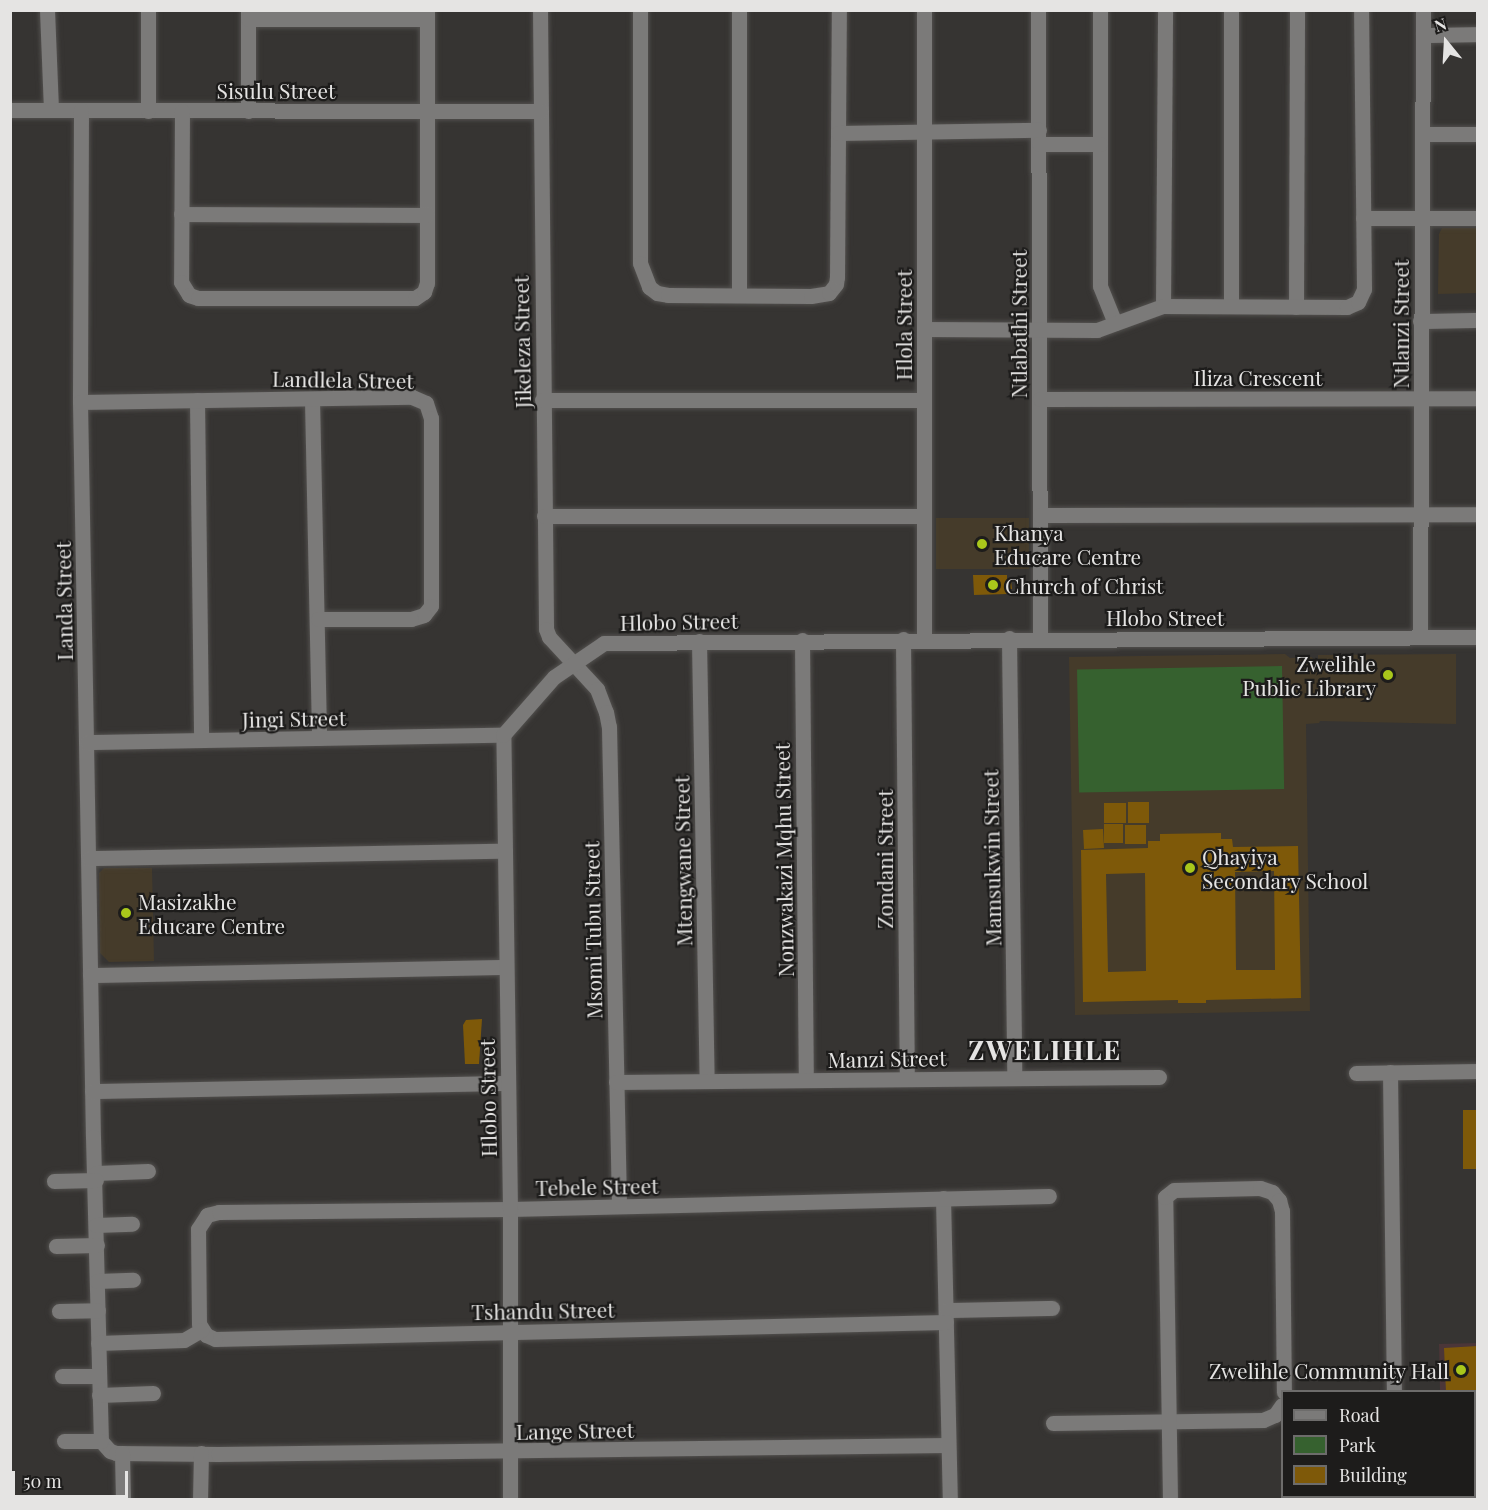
<!DOCTYPE html>
<html>
<head>
<meta charset="utf-8">
<style>
  body { margin:0 }
  #map { position:relative; width:1488px; height:1510px; overflow:hidden; background:#363432; font-family:"Playfair Display",serif }
  div>[style] { position:absolute }
  .commercial>* { inset:0; background:#4b3638 }
  .education>* { inset:0; background:#453b2a; transform-origin:0 0 }
  .green>* { inset:0; background:#36612f; transform-origin:0 0 }
  .building>* { inset:0; background:#7e5909; transform-origin:0 0 }
  .roads { filter:drop-shadow(0 0 2px #52504e) drop-shadow(0 0 2px #52504e) }
  .minor>* { height:15px; margin:-7.5px; padding:0 7.5px; transform-origin:7.5px; border-radius:7.5px; background:#7b7a79 }
  .dots>* { width:16px; height:16px; translate:-50% -50%; box-sizing:border-box; border:3px solid #1d1c1b; border-radius:50% }
  span { translate:-50% -50%; white-space:nowrap; text-align:center; line-height:1.15; -webkit-text-stroke:4.5px #1d1c1b; paint-order:stroke }
  .street-label { font-size:21px; color:#e5e4e3 }
  .poi-label { font-size:21px; color:#e5e4e3 }
  .left { translate:0 -50%; text-align:left }
  .right { translate:-100% -50%; text-align:right }
  .district-label { font-size:27px; color:#e5e4e3; font-weight:700; letter-spacing:1.5px }
  .frame { position:absolute; inset:0; border:12px solid #e5e4e3; pointer-events:none }
  .legend { position:absolute; left:1281px; top:1390px; width:195px; height:108px; box-sizing:border-box; background:#1d1c1b; border:2px solid #6d6c6b; margin:0; padding:8px 10px; list-style:none; font-size:18px; color:#e5e4e3 }
  .legend li { display:flex; align-items:center; gap:12px; height:30px }
  .legend b { width:30px; border:2px solid #6d6c6b }
  .north { position:absolute; left:1416px; top:12px; width:60px; height:60px; -webkit-text-stroke:4px #1d1c1b; paint-order:stroke; rotate:342deg; font-size:16px; font-weight:700; line-height:24px; text-align:center; color:#e5e4e3 }
  .north::after { content:''; display:block; margin:auto; width:21px; height:27px; background:#e5e4e3; clip-path:polygon(50% 0,100% 100%,50% 72%,0 100%) }
  .scale { position:absolute; left:12px; top:1471px; width:116px; height:27px; box-sizing:border-box; border:3px solid #e5e4e3; border-top:0; padding-left:8px; font-size:18px; line-height:21px; white-space:nowrap; color:#e5e4e3; -webkit-text-stroke:4px #1d1c1b; paint-order:stroke }
</style>
</head>
<body>
<div id="map">
  <div class="commercial">
    <div style="clip-path:polygon(1477px 1343px,1477px 1492px,1475px 1492px,1474px 1392px,1440px 1391px,1439px 1344px)"></div>
  </div>
  <div class="education">
    <div style="clip-path:polygon(1442px 228px,1477px 228px,1477px 293px,1438px 294px,1439px 234px)"></div>
    <div style="left:936px;top:518px;width:93px;height:51px"></div>
    <div style="clip-path:polygon(1285px 654px,1290px 658px,1311px 657px,1318px 662px,1318px 655px,1456px 654px,1456px 724px,1320px 721px,1319px 723px,1306px 724px,1310px 1011px,1075px 1015px,1069px 657px)"></div>
    <div style="clip-path:polygon(104px 868px,152px 868px,154px 961px,109px 962px,100px 953px,99px 873px)"></div>
  </div>
  <div class="green">
    <div style="left:1282px;top:666px;width:123px;height:205px;rotate:89deg"></div>
  </div>
  <div class="building">
    <div style="clip-path:polygon(973px 575px,1007px 575px,1007px 581px,1011px 581px,1012px 589px,1007px 589px,1007px 594px,974px 595px)"></div>
    <div style="left:1149px;top:802px;width:21px;height:21px;rotate:90deg"></div>
    <div style="left:1104px;top:803px;width:22px;height:20px"></div>
    <div style="left:1123px;top:824px;width:19px;height:19px;rotate:90deg"></div>
    <div style="left:1125px;top:825px;width:21px;height:19px"></div>
    <div style="left:1103px;top:829px;width:19px;height:20px;rotate:87deg"></div>
    <div style="clip-path:polygon(evenodd,1221px 833px,1221px 839px,1232px 839px,1233px 847px,1298px 846px,1301px 998px,1206px 1000px,1206px 1003px,1178px 1003px,1178px 1000px,1083px 1002px,1081px 850px,1148px 848px,1148px 841px,1160px 841px,1160px 834px,1221px 833px,1274px 871px,1275px 970px,1236px 970px,1235px 872px,1274px 871px,1221px 833px,1145px 873px,1146px 971px,1108px 972px,1106px 874px,1145px 873px)"></div>
    <div style="clip-path:polygon(482px 1019px,479px 1064px,465px 1064px,463px 1025px,466px 1020px)"></div>
    <div style="left:1463px;top:1110px;width:15px;height:59px"></div>
    <div style="clip-path:polygon(1478px 1346px,1478px 1420px,1474px 1420px,1474px 1392px,1446px 1392px,1444px 1348px)"></div>
  </div>
  <div class="roads">
    <div class="minor">
      <div style="left:47px;top:10px;width:100px;rotate:87.7deg"></div>
      <div style="left:540px;top:10px;width:619px;rotate:89.44deg"></div>
      <div style="left:546px;top:629px;width:9px;rotate:69deg"></div>
      <div style="left:549px;top:637px;width:71px;rotate:47.3deg"></div>
      <div style="left:597px;top:689px;width:25px;rotate:69deg"></div>
      <div style="left:606px;top:712px;width:15px;rotate:79deg"></div>
      <div style="left:609px;top:727px;width:479px;rotate:88.8deg"></div>
      <div style="left:640px;top:10px;width:253px;rotate:90deg"></div>
      <div style="left:640px;top:263px;width:26px;rotate:69deg"></div>
      <div style="left:649px;top:287px;width:10px;rotate:37deg"></div>
      <div style="left:657px;top:293px;width:11px;rotate:10deg"></div>
      <div style="left:668px;top:295px;width:143px;rotate:0.4deg"></div>
      <div style="left:811px;top:296px;width:18px;rotate:-9deg"></div>
      <div style="left:829px;top:293px;width:11px;rotate:-52deg"></div>
      <div style="left:836px;top:284px;width:7px;rotate:-82deg"></div>
      <div style="left:837px;top:277px;width:267px;rotate:-89.6deg"></div>
      <div style="left:1038px;top:10px;width:628px;rotate:89.82deg"></div>
      <div style="left:1100px;top:10px;width:276px;rotate:90deg"></div>
      <div style="left:1100px;top:286px;width:40px;rotate:68deg"></div>
      <div style="left:1231px;top:10px;width:296px;rotate:90deg"></div>
      <div style="left:248px;top:12px;width:99px;rotate:90deg"></div>
      <div style="left:248px;top:19px;width:179px"></div>
      <div style="left:1423px;top:35px;width:55px;rotate:-1deg"></div>
      <div style="left:10px;top:110px;width:531px;rotate:0.11deg"></div>
      <div style="left:81px;top:110px;width:292px;rotate:90.2deg"></div>
      <div style="left:80px;top:402px;width:735px;rotate:88.99deg"></div>
      <div style="left:93px;top:1137px;width:304px;rotate:88.5deg"></div>
      <div style="left:101px;top:1441px;width:13px;rotate:48deg"></div>
      <div style="left:110px;top:1451px;width:6px;rotate:18deg"></div>
      <div style="left:116px;top:1453px;width:102px;rotate:0.6deg"></div>
      <div style="left:218px;top:1454px;width:730px;rotate:-0.71deg"></div>
      <div style="left:148px;top:111px;width:101px;rotate:-90deg"></div>
      <div style="left:182px;top:111px;width:171px;rotate:90.3deg"></div>
      <div style="left:181px;top:282px;width:15px;rotate:58deg"></div>
      <div style="left:189px;top:295px;width:9px;rotate:18deg"></div>
      <div style="left:198px;top:298px;width:217px"></div>
      <div style="left:415px;top:298px;width:11px;rotate:-34deg"></div>
      <div style="left:424px;top:292px;width:9px;rotate:-72deg"></div>
      <div style="left:427px;top:283px;width:273px;rotate:-90deg"></div>
      <div style="left:838px;top:133px;width:201px;rotate:-0.9deg"></div>
      <div style="left:1422px;top:134px;width:56px"></div>
      <div style="left:1039px;top:144px;width:61px"></div>
      <div style="left:181px;top:214px;width:246px;rotate:0.2deg"></div>
      <div style="left:1363px;top:218px;width:115px"></div>
      <div style="left:739px;top:295px;width:285px;rotate:-90deg"></div>
      <div style="left:1163px;top:306px;width:296px;rotate:-89.6deg"></div>
      <div style="left:1296px;top:307px;width:297px;rotate:-89.8deg"></div>
      <div style="left:1420px;top:321px;width:58px;rotate:-1deg"></div>
      <div style="left:924px;top:329px;width:173px;rotate:0.3deg"></div>
      <div style="left:1097px;top:330px;width:70px;rotate:-20deg"></div>
      <div style="left:1163px;top:306px;width:184px;rotate:0.3deg"></div>
      <div style="left:1347px;top:307px;width:12px;rotate:-24deg"></div>
      <div style="left:1358px;top:302px;width:14px;rotate:-65deg"></div>
      <div style="left:1364px;top:289px;width:279px;rotate:-90.6deg"></div>
      <div style="left:312px;top:399px;width:339px;rotate:88.8deg"></div>
      <div style="left:1040px;top:399px;width:438px;rotate:-0.1deg"></div>
      <div style="left:197px;top:400px;width:340px;rotate:89.3deg"></div>
      <div style="left:542px;top:400px;width:382px"></div>
      <div style="left:80px;top:402px;width:332px;rotate:-0.9deg"></div>
      <div style="left:412px;top:397px;width:15px;rotate:23deg"></div>
      <div style="left:426px;top:403px;width:16px;rotate:72deg"></div>
      <div style="left:431px;top:418px;width:188px;rotate:90deg"></div>
      <div style="left:431px;top:606px;width:11px;rotate:128deg"></div>
      <div style="left:424px;top:615px;width:14px;rotate:163deg"></div>
      <div style="left:411px;top:619px;width:93px;rotate:180deg"></div>
      <div style="left:1040px;top:515px;width:438px;rotate:-0.1deg"></div>
      <div style="left:544px;top:516px;width:380px"></div>
      <div style="left:1420px;top:637px;width:627px;rotate:-89.73deg"></div>
      <div style="left:1009px;top:638px;width:440px;rotate:89.3deg"></div>
      <div style="left:903px;top:639px;width:440px;rotate:89.5deg"></div>
      <div style="left:924px;top:639px;width:629px;rotate:-90deg"></div>
      <div style="left:802px;top:640px;width:440px;rotate:89.5deg"></div>
      <div style="left:699px;top:641px;width:440px;rotate:89deg"></div>
      <div style="left:87px;top:742px;width:416px;rotate:-1deg"></div>
      <div style="left:89px;top:858px;width:416px;rotate:-1deg"></div>
      <div style="left:90px;top:975px;width:416px;rotate:-1.1deg"></div>
      <div style="left:1390px;top:1072px;width:320px;rotate:89.3deg"></div>
      <div style="left:1356px;top:1073px;width:122px;rotate:-0.9deg"></div>
      <div style="left:616px;top:1082px;width:543px;rotate:-0.53deg"></div>
      <div style="left:92px;top:1091px;width:416px;rotate:-1.1deg"></div>
      <div style="left:96px;top:1173px;width:52px;rotate:-2.2deg"></div>
      <div style="left:54px;top:1181px;width:42px;rotate:-1.4deg"></div>
      <div style="left:943px;top:1198px;width:302px;rotate:88.7deg"></div>
      <div style="left:96px;top:1225px;width:36px;rotate:-2deg"></div>
      <div style="left:56px;top:1246px;width:41px;rotate:-1.4deg"></div>
      <div style="left:97px;top:1281px;width:36px;rotate:-2deg"></div>
      <div style="left:946px;top:1310px;width:106px;rotate:-1.1deg"></div>
      <div style="left:59px;top:1311px;width:39px;rotate:-1deg"></div>
      <div style="left:946px;top:1322px;width:731px;rotate:178.67deg"></div>
      <div style="left:215px;top:1339px;width:10px;rotate:-156deg"></div>
      <div style="left:206px;top:1335px;width:13px;rotate:-122deg"></div>
      <div style="left:199px;top:1324px;width:95px;rotate:-90.6deg"></div>
      <div style="left:198px;top:1229px;width:17px;rotate:-57deg"></div>
      <div style="left:207px;top:1215px;width:12px;rotate:-14deg"></div>
      <div style="left:219px;top:1212px;width:291px;rotate:-0.6deg"></div>
      <div style="left:510px;top:1209px;width:539px;rotate:-1.38deg"></div>
      <div style="left:98px;top:1343px;width:86px;rotate:-2deg"></div>
      <div style="left:184px;top:1340px;width:20px;rotate:-30deg"></div>
      <div style="left:62px;top:1376px;width:37px"></div>
      <div style="left:99px;top:1395px;width:54px;rotate:-2.1deg"></div>
      <div style="left:1053px;top:1423px;width:210px;rotate:-0.8deg"></div>
      <div style="left:1263px;top:1420px;width:13px;rotate:-23deg"></div>
      <div style="left:1275px;top:1415px;width:12px;rotate:-55deg"></div>
      <div style="left:64px;top:1441px;width:37px"></div>
      <div style="left:122px;top:1453px;width:47px;rotate:88.8deg"></div>
      <div style="left:1395px;top:1496px;width:4px;rotate:90deg"></div>
      <div style="left:200px;top:1500px;width:47px;rotate:-88.8deg"></div>
      <div style="left:510px;top:1500px;width:291px;rotate:-90deg"></div>
      <div style="left:510px;top:1209px;width:474px;rotate:-90.8deg"></div>
      <div style="left:503px;top:735px;width:77px;rotate:-48.7deg"></div>
      <div style="left:554px;top:677px;width:60px;rotate:-34.2deg"></div>
      <div style="left:604px;top:643px;width:874px;rotate:-0.39deg"></div>
      <div style="left:1170px;top:1500px;width:303px;rotate:-90.9deg"></div>
      <div style="left:1165px;top:1197px;width:11px;rotate:-38deg"></div>
      <div style="left:1174px;top:1190px;width:86px;rotate:-1.3deg"></div>
      <div style="left:1260px;top:1188px;width:13px;rotate:18deg"></div>
      <div style="left:1272px;top:1192px;width:11px;rotate:49deg"></div>
      <div style="left:1279px;top:1200px;width:11px;rotate:75deg"></div>
      <div style="left:1282px;top:1211px;width:181px;rotate:89.4deg"></div>
      <div style="left:1472px;top:1500px;width:6px;rotate:-9deg"></div>
    </div>
  </div>
  <div class="dots">
    <div style="left:982px;top:544px;background:#a9c71b"></div>
    <div style="left:993px;top:585px;background:#a9c71b"></div>
    <div style="left:1388px;top:675px;background:#a9c71b"></div>
    <div style="left:1190px;top:868px;background:#a9c71b"></div>
    <div style="left:126px;top:913px;background:#a9c71b"></div>
    <div style="left:1461px;top:1370px;background:#a9c71b"></div>
  </div>
  <div class="street-label">
    <span style="left:276px;top:90px">Sisulu Street</span>
    <span style="left:1018px;top:324px;rotate:-90deg">Ntlabathi Street</span>
    <span style="left:1400px;top:324px;rotate:-90deg">Ntlanzi Street</span>
    <span style="left:903px;top:325px;rotate:-90deg">Hlola Street</span>
    <span style="left:521px;top:342px;rotate:-91deg">Jikeleza Street</span>
    <span style="left:1258px;top:377px">Iliza Crescent</span>
    <span style="left:343px;top:379px;rotate:1deg">Landlela Street</span>
    <span style="left:63px;top:601px;rotate:-91deg">Landa Street</span>
    <span style="left:1165px;top:617px">Hlobo Street</span>
    <span style="left:679px;top:621px;rotate:-1deg">Hlobo Street</span>
    <span style="left:294px;top:718px;rotate:-1deg">Jingi Street</span>
    <span style="left:991px;top:858px;rotate:-91deg">Mamsukwin Street</span>
    <span style="left:884px;top:859px;rotate:-90deg">Zondani Street</span>
    <span style="left:783px;top:860px;rotate:-91deg">Nonzwakazi Mqhu Street</span>
    <span style="left:682px;top:861px;rotate:-91deg">Mtengwane Street</span>
    <span style="left:592px;top:930px;rotate:-91deg">Msomi Tubu Street</span>
    <span style="left:887px;top:1058px;rotate:-1deg">Manzi Street</span>
    <span style="left:487px;top:1098px;rotate:-91deg">Hlobo Street</span>
    <span style="left:597px;top:1186px;rotate:-1deg">Tebele Street</span>
    <span style="left:543px;top:1310px;rotate:-1deg">Tshandu Street</span>
    <span style="left:575px;top:1430px;rotate:-1deg">Lange Street</span>
  </div>
  <div class="poi-label">
    <span class="left" style="left:994px;top:544px">Khanya<br>Educare Centre</span>
    <span class="left" style="left:1005px;top:585px">Church of Christ</span>
    <span class="right" style="left:1376px;top:675px">Zwelihle<br>Public Library</span>
    <span class="left" style="left:1202px;top:868px">Qhayiya<br>Secondary School</span>
    <span class="left" style="left:138px;top:913px">Masizakhe<br>Educare Centre</span>
    <span class="right" style="left:1449px;top:1370px">Zwelihle Community Hall</span>
  </div>
  <div class="district-label">
    <span style="left:1045px;top:1050px">ZWELIHLE</span>
  </div>
  <div class="frame"></div>
  <ul class="legend">
  <li><b style="height:8px;background:#7b7a79"></b>Road</li>
  <li><b style="height:16px;background:#36612f"></b>Park</li>
  <li><b style="height:16px;background:#7e5909"></b>Building</li>
  </ul>
  <div class="north">N</div>
  <div class="scale">50 m</div>
</div>
</body>
</html>
